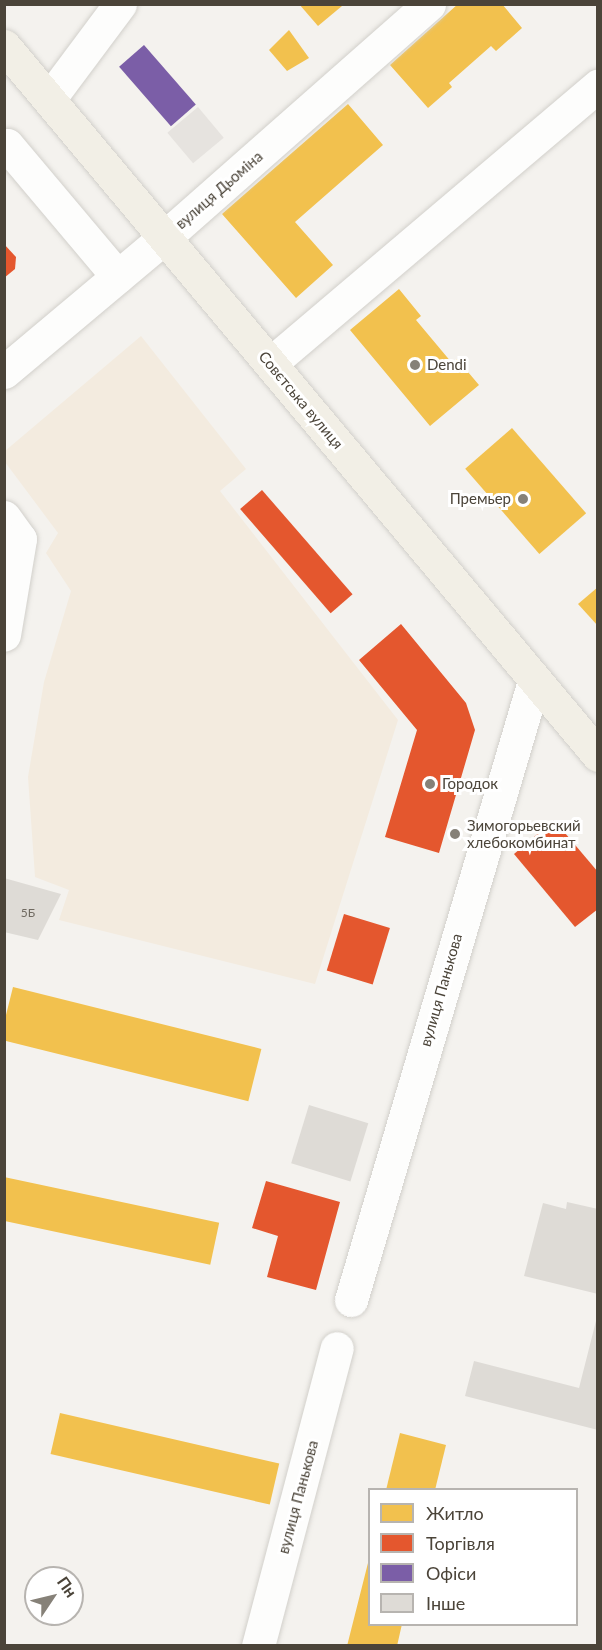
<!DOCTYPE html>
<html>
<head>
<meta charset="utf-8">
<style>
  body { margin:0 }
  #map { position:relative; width:602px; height:1650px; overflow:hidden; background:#f4f2ee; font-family:Lato,sans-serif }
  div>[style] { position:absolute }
  .commercial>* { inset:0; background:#f3ebdf }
  .parking>* { inset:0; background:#e6e3df; transform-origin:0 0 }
  .homes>* { inset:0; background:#f2c14e; transform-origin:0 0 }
  .shops>* { inset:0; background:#e4572e; transform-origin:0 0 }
  .offices>* { inset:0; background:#7b5ea7; transform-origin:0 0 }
  .building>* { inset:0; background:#dedbd6; transform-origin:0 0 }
  .roads { filter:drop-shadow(0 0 2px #d2d0cb) drop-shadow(0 0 2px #d2d0cb) }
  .minor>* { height:33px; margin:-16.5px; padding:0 16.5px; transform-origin:16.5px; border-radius:16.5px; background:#fdfdfc }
  .major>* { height:33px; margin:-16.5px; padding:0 16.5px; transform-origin:16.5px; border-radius:16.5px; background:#f2efe6 }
  .dots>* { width:16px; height:16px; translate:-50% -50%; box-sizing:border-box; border:3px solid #fff; border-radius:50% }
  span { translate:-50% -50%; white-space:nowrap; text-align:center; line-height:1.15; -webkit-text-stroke:6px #fff; paint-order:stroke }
  .number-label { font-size:12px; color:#706a61 }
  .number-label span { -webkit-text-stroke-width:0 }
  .street-label { font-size:15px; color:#4b4439 }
  .poi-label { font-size:15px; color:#4b4439 }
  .left { translate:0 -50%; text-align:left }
  .right { translate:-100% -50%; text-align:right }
  .frame { position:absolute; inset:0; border:6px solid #4b4439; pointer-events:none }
  .legend { position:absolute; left:368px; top:1488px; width:210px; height:138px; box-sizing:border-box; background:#fff; border:2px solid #b7b4b0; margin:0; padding:8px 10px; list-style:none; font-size:18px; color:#4b4439 }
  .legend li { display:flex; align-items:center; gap:12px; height:30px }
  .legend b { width:30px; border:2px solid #b7b4b0 }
  .north { position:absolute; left:24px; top:1566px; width:60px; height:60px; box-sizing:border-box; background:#fff; border:2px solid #b7b4b0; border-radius:50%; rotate:55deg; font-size:16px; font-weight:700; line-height:24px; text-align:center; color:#4b4439 }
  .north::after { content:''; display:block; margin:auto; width:21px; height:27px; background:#868178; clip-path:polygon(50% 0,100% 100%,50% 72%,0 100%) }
</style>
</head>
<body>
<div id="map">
  <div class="commercial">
    <div style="clip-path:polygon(141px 336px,246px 469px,220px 491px,398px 720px,315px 984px,59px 920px,69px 890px,35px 877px,28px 777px,44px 682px,71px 591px,46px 553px,58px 533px,5px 462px,5px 451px)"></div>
  </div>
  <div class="parking">
    <div style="left:198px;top:107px;width:40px;height:40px;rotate:50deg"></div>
  </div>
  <div class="homes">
    <div style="clip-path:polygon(299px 4px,340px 4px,342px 6px,318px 26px)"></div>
    <div style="clip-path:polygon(458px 4px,502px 4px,522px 28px,496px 51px,491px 46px,449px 83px,452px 87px,428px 108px,390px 65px)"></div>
    <div style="clip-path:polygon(289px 30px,309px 58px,287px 71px,269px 50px)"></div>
    <div style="clip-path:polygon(348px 104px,383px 145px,295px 222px,333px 265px,296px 298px,222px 214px)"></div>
    <div style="clip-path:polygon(399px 289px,421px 316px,416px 320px,452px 363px,457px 359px,479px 385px,430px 426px,350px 330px)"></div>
    <div style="left:512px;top:428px;width:113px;height:62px;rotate:49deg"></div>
    <div style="clip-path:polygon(598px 587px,598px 626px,578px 604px)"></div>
    <div style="left:13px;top:987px;width:256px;height:54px;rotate:14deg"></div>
    <div style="left:4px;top:1177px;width:220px;height:43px;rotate:12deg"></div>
    <div style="left:60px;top:1413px;width:225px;height:42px;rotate:13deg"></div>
    <div style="clip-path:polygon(400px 1433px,446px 1445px,435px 1490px,386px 1490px)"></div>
    <div style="clip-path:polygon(369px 1559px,370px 1624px,402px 1624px,397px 1646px,347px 1646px)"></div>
  </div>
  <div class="shops">
    <div style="clip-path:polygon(4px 244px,16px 257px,15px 269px,4px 278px)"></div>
    <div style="left:262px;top:490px;width:138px;height:29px;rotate:49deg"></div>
    <div style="clip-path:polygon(401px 624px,466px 703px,475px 730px,439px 853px,385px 837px,417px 730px,359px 660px)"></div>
    <div style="clip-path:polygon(554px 820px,598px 872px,598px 909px,575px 927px,514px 854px)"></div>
    <div style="left:344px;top:914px;width:48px;height:59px;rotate:17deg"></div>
    <div style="clip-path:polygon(266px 1181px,340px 1202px,316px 1290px,267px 1277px,278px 1236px,252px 1228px)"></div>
  </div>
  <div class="offices">
    <div style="left:144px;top:45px;width:79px;height:33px;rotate:49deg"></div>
  </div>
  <div class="building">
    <div style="clip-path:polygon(4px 878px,61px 894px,38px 940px,4px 932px)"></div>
    <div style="left:309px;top:1105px;width:62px;height:61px;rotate:17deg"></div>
    <div style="clip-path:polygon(567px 1202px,598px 1209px,598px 1294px,524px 1276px,543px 1203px,566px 1209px)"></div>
    <div style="clip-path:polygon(597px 1317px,598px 1430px,465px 1396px,474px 1361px,579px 1388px)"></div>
  </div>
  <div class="roads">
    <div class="minor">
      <div style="left:50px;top:98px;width:117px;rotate:-53.3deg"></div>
      <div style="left:4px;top:148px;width:4px;rotate:-45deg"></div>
      <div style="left:7px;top:145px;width:172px;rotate:49.9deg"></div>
      <div style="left:271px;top:363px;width:429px;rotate:-40.3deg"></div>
      <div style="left:4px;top:372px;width:210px;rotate:-40deg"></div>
      <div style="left:165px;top:237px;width:352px;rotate:-41.4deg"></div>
      <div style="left:4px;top:517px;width:27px;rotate:54deg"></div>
      <div style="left:20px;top:539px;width:97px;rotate:99.5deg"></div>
      <div style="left:351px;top:1300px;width:645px;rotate:-73.53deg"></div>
      <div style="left:258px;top:1646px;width:308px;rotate:-75.2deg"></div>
    </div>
    <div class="major">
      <div style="left:4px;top:46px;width:925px;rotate:50.04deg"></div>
    </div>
  </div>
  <div class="dots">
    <div style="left:415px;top:365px;background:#868178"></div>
    <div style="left:523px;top:499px;background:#868178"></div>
    <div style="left:430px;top:784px;background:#868178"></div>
    <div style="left:455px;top:834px;background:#868178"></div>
  </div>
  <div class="number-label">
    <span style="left:28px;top:913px">5Б</span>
  </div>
  <div class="street-label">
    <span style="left:219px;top:190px;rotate:-41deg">вулиця Дьоміна</span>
    <span style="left:301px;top:400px;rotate:50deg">Совєтська вулиця</span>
    <span style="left:441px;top:990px;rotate:-74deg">вулиця Панькова</span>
    <span style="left:298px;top:1497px;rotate:-75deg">вулиця Панькова</span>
  </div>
  <div class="poi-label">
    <span class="left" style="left:427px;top:365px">Dendi</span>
    <span class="right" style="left:511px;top:499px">Премьер</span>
    <span class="left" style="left:442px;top:784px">Городок</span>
    <span class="left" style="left:467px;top:834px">Зимогорьевский<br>хлебокомбинат</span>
  </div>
  <div class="frame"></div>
  <ul class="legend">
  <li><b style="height:16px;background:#f2c14e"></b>Житло</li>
  <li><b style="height:16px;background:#e4572e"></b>Торгівля</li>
  <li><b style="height:16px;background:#7b5ea7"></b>Офіси</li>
  <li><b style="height:16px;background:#dedbd6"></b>Інше</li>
  </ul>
  <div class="north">Пн</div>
</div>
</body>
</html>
